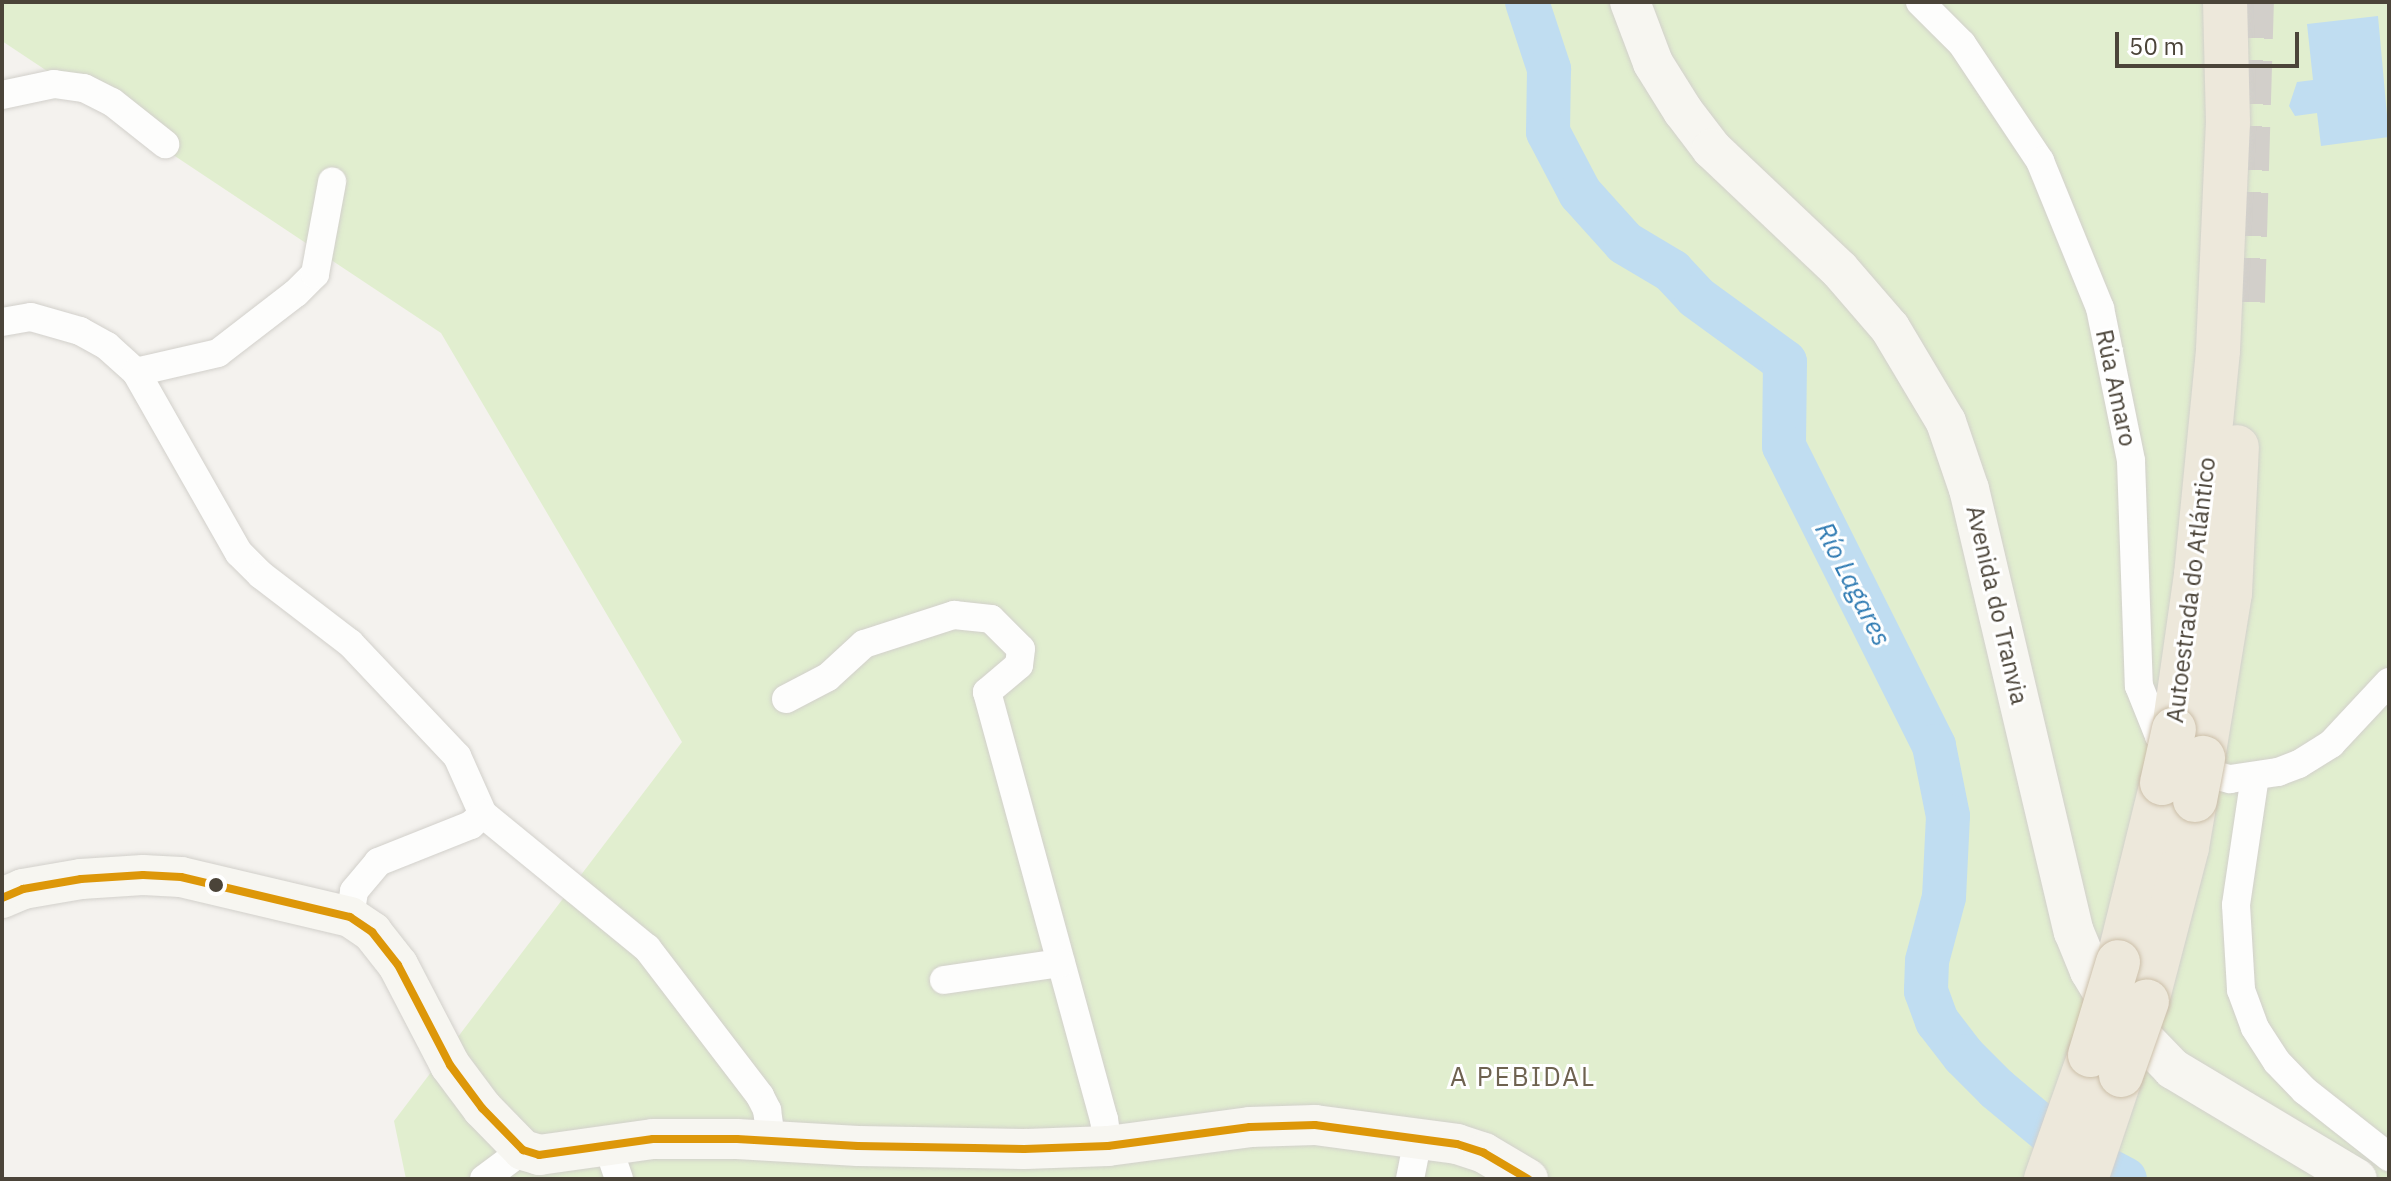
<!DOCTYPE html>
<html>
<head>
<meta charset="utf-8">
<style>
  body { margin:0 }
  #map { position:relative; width:2391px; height:1181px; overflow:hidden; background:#f4f2ee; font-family:"IBM Plex Sans",sans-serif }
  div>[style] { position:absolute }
  .green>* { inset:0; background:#e1eecf }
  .water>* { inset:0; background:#c0ddf1 }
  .river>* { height:44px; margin:-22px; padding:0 22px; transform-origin:22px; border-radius:22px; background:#c0ddf1 }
  .motorway-tunnel>* { height:44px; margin-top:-22px; transform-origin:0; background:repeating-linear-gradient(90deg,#d2cfca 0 44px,transparent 0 66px) }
  .roads { filter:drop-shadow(0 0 2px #d2d0cb) drop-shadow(0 0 2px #d2d0cb) }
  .minor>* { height:28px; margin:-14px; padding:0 14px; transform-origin:14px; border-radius:14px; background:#fdfdfc }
  .secondary>* { height:40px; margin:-20px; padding:0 20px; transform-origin:20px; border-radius:20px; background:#f7f6f1 }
  .motorway>* { height:44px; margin:-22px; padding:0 22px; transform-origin:22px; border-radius:22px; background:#ede8db }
  .bridges { filter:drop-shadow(0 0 2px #ccbfa9) drop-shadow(0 0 2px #ccbfa9) }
  .motorway-bridge>* { height:44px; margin:-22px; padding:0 22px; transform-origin:22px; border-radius:22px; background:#ede8db }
  .bus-1>* { height:8px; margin:-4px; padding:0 4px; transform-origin:4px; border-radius:4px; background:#dd9709 }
  .dots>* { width:22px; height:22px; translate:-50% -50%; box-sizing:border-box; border:4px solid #fff; border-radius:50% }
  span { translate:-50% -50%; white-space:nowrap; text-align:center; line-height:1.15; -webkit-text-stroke:6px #fff; paint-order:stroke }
  .street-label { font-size:24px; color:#4b4439 }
  .water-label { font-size:26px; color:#2e7ab2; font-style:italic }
  .neighbourhood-label { font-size:26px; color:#6e6250; letter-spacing:2px }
  .frame { position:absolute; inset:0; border:4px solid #4b4439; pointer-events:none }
  .scale { position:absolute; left:2115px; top:32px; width:184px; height:36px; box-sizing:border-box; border:4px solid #4b4439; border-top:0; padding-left:10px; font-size:24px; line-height:28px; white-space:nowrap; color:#4b4439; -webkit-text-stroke:6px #fff; paint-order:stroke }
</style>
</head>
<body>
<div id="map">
  <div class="green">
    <div style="clip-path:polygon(2px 2px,2389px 2px,2389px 1179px,406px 1179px,394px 1121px,682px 742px,441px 333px,2px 41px)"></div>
  </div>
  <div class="water">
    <div style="clip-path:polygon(2378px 16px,2389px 137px,2321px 146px,2317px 113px,2295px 116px,2289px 106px,2297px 82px,2313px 80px,2307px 24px)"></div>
  </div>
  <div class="river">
    <div style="left:1527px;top:2px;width:71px;rotate:71.8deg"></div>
    <div style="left:1549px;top:69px;width:63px;rotate:90.9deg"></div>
    <div style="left:1548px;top:132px;width:69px;rotate:62.3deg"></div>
    <div style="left:1580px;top:193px;width:67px;rotate:48deg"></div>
    <div style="left:1625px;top:243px;width:55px;rotate:30.8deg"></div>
    <div style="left:1672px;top:271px;width:35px;rotate:47deg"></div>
    <div style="left:1696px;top:297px;width:110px;rotate:36.1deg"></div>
    <div style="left:1785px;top:362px;width:84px;rotate:90.7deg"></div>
    <div style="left:1784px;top:446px;width:335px;rotate:63.4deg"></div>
    <div style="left:1934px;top:746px;width:71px;rotate:78.7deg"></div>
    <div style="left:1948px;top:816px;width:81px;rotate:92.8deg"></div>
    <div style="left:1944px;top:897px;width:66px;rotate:104.9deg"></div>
    <div style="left:1927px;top:961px;width:30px;rotate:92deg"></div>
    <div style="left:1926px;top:991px;width:32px;rotate:70deg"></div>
    <div style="left:1937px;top:1021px;width:44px;rotate:52.4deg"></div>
    <div style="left:1964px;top:1056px;width:47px;rotate:45deg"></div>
    <div style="left:1997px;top:1089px;width:95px;rotate:39.9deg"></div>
    <div style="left:2070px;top:1150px;width:62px;rotate:27.8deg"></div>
  </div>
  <div class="motorway-tunnel">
    <div style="left:2243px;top:302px;width:300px;rotate:-88.3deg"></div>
  </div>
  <div class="roads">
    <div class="minor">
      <div style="left:1920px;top:2px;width:59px;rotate:45deg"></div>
      <div style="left:1962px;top:44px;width:141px;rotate:56.3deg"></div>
      <div style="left:2040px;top:161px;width:159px;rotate:67.8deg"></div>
      <div style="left:2100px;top:308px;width:156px;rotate:78.5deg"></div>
      <div style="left:2131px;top:461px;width:225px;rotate:88deg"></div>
      <div style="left:2139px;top:686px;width:54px;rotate:68.2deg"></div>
      <div style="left:2159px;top:736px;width:31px;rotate:48deg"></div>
      <div style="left:2180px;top:759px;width:26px;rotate:29deg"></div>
      <div style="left:2203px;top:772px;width:28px;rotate:15deg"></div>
      <div style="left:2230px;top:779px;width:49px;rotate:-8.3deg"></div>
      <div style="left:2278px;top:772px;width:22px;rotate:-21deg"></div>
      <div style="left:2299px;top:764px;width:38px;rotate:-32deg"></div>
      <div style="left:2331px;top:744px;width:85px;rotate:-46.9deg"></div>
      <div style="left:2px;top:95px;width:53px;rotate:-11.9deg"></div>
      <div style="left:54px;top:84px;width:30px;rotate:8deg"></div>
      <div style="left:84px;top:88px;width:31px;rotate:27deg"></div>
      <div style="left:112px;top:102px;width:68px;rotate:38.4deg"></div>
      <div style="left:2px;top:322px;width:29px;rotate:-10deg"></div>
      <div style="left:31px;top:317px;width:51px;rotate:15.9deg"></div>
      <div style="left:80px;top:331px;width:31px;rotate:29deg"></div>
      <div style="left:107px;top:346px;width:39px;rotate:42deg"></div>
      <div style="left:136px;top:372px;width:208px;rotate:60.4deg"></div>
      <div style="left:239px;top:553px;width:31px;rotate:45deg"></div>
      <div style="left:261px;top:575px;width:112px;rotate:37.4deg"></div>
      <div style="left:350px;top:643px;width:156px;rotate:46.6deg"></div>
      <div style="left:457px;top:756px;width:64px;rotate:65.9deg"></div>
      <div style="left:483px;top:814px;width:212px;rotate:39.3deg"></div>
      <div style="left:647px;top:948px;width:186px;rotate:52.6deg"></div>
      <div style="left:760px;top:1096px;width:16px;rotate:63deg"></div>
      <div style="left:767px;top:1110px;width:30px;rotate:82deg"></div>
      <div style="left:136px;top:372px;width:84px;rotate:-13deg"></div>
      <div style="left:218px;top:353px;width:98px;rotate:-37.6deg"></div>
      <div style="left:296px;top:293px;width:27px;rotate:-45deg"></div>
      <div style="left:315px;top:274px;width:94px;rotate:-79.5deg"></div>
      <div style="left:786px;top:699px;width:47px;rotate:-27.6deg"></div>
      <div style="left:828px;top:677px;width:49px;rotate:-42.5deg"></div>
      <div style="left:864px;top:644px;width:95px;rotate:-17.9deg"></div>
      <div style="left:954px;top:615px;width:37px;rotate:6deg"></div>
      <div style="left:991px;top:619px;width:42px;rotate:45deg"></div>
      <div style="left:1021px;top:649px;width:16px;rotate:97deg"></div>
      <div style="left:1019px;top:665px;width:42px;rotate:139.8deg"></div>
      <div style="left:987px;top:692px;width:443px;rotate:74.7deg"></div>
      <div style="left:1104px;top:1119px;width:27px;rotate:82deg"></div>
      <div style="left:2255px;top:776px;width:130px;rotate:98.4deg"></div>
      <div style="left:2236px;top:905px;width:85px;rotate:86.6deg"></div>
      <div style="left:2241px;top:990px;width:40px;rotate:69.8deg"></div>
      <div style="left:2255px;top:1028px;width:40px;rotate:57.1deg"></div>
      <div style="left:2277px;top:1062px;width:40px;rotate:46deg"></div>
      <div style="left:2305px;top:1091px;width:107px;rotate:38.2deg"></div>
      <div style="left:350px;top:917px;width:26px;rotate:-81deg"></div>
      <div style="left:354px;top:891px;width:38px;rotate:-50deg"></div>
      <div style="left:378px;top:862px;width:100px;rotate:-21.7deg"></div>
      <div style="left:471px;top:825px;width:16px;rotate:-43deg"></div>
      <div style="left:944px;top:980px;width:118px;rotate:-8.3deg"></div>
      <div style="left:607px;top:1144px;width:37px;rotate:71deg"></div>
      <div style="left:484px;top:1179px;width:49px;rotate:-36.6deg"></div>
      <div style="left:1410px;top:1179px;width:41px;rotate:-78.7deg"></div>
    </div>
    <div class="secondary">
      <div style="left:1630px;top:2px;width:65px;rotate:69.3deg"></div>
      <div style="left:1653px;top:63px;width:57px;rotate:58deg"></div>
      <div style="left:1683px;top:111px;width:48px;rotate:52.7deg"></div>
      <div style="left:1712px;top:149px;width:175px;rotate:43.4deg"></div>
      <div style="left:1839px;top:269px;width:78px;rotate:49.2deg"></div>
      <div style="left:1890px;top:328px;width:109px;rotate:59.2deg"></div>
      <div style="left:1946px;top:422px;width:71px;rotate:71.1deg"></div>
      <div style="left:1969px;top:489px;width:455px;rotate:76.7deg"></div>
      <div style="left:2074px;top:932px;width:42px;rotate:67.7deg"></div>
      <div style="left:2090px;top:971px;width:39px;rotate:59deg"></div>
      <div style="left:2110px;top:1004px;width:91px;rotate:45.9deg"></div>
      <div style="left:2173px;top:1069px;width:214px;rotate:30.9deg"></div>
      <div style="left:2px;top:898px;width:23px;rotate:-23deg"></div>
      <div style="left:23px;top:889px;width:59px;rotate:-9.8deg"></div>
      <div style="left:81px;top:879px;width:62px;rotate:-3.7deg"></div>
      <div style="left:143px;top:875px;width:38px;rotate:3deg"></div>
      <div style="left:181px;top:877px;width:174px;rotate:13.3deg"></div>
      <div style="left:350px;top:917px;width:27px;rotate:34deg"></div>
      <div style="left:372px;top:932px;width:42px;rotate:51.8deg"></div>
      <div style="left:398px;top:965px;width:113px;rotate:62.5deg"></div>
      <div style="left:450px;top:1065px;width:54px;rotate:53.3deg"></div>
      <div style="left:482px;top:1108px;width:59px;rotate:45.7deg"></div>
      <div style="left:523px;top:1150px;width:17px;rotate:17deg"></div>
      <div style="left:539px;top:1155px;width:115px;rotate:-8deg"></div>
      <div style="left:653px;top:1139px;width:84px"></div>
      <div style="left:737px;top:1139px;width:121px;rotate:3.3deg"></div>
      <div style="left:858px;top:1146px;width:166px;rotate:1deg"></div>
      <div style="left:1024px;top:1149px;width:84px;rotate:-2deg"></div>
      <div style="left:1108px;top:1146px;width:143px;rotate:-7.6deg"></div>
      <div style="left:1250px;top:1127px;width:65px;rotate:-1.8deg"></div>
      <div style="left:1315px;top:1125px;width:143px;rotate:7.6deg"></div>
      <div style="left:1457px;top:1144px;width:28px;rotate:18deg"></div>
      <div style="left:1484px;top:1153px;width:51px;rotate:30.6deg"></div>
    </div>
    <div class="motorway">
      <div style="left:2174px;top:729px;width:156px;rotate:-81.9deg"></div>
      <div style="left:2196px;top:575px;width:226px;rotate:-84.4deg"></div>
      <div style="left:2218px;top:350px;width:227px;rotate:-87.5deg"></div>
      <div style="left:2228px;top:123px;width:121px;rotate:-91.4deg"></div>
      <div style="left:2203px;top:758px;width:167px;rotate:-80.7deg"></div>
      <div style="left:2230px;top:593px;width:146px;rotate:-87.3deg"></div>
      <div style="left:2118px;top:962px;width:184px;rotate:-76.2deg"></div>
      <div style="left:2147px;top:1001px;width:159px;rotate:-75.4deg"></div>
      <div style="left:2187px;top:847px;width:48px;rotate:-80.3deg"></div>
      <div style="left:2046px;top:1179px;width:132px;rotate:-70.5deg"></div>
      <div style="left:2086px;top:1179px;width:110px;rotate:-71.4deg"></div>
    </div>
  </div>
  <div class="bridges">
    <div class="motorway-bridge">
      <div style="left:2162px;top:783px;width:55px;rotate:-77.5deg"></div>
      <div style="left:2195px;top:800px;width:43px;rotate:-79.2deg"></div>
      <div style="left:2090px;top:1055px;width:97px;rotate:-73.2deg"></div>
      <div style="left:2121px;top:1075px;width:78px;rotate:-70.6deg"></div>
    </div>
  </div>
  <div class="bus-1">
    <div style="left:2px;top:898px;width:23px;rotate:-23deg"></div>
    <div style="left:23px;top:889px;width:59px;rotate:-9.8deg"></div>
    <div style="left:81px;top:879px;width:62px;rotate:-3.7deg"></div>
    <div style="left:143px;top:875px;width:38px;rotate:3deg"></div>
    <div style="left:181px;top:877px;width:174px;rotate:13.3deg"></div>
    <div style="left:350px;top:917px;width:27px;rotate:34deg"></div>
    <div style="left:372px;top:932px;width:42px;rotate:51.8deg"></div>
    <div style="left:398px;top:965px;width:113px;rotate:62.5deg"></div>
    <div style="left:450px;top:1065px;width:54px;rotate:53.3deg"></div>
    <div style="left:482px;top:1108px;width:59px;rotate:45.7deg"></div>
    <div style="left:523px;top:1150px;width:17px;rotate:17deg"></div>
    <div style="left:539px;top:1155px;width:115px;rotate:-8deg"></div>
    <div style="left:653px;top:1139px;width:84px"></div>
    <div style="left:737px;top:1139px;width:121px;rotate:3.3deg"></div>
    <div style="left:858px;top:1146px;width:166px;rotate:1deg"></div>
    <div style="left:1024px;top:1149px;width:84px;rotate:-2deg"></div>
    <div style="left:1108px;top:1146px;width:143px;rotate:-7.6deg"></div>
    <div style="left:1250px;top:1127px;width:65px;rotate:-1.8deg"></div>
    <div style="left:1315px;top:1125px;width:143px;rotate:7.6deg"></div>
    <div style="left:1457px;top:1144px;width:28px;rotate:18deg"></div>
    <div style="left:1484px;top:1153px;width:51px;rotate:30.6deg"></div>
  </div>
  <div class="dots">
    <div style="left:216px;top:885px;background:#4b4439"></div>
  </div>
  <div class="street-label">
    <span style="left:2116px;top:388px;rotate:78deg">Rúa Amaro</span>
    <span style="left:2191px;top:590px;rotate:-83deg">Autoestrada do Atlántico</span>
    <span style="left:1997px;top:605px;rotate:77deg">Avenida do Tranvia</span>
  </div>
  <div class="water-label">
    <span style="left:1853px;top:584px;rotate:63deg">Río Lagares</span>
  </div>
  <div class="neighbourhood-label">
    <span style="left:1523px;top:1077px">A PEBIDAL</span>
  </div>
  <div class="frame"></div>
  <div class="scale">50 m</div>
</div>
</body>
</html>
